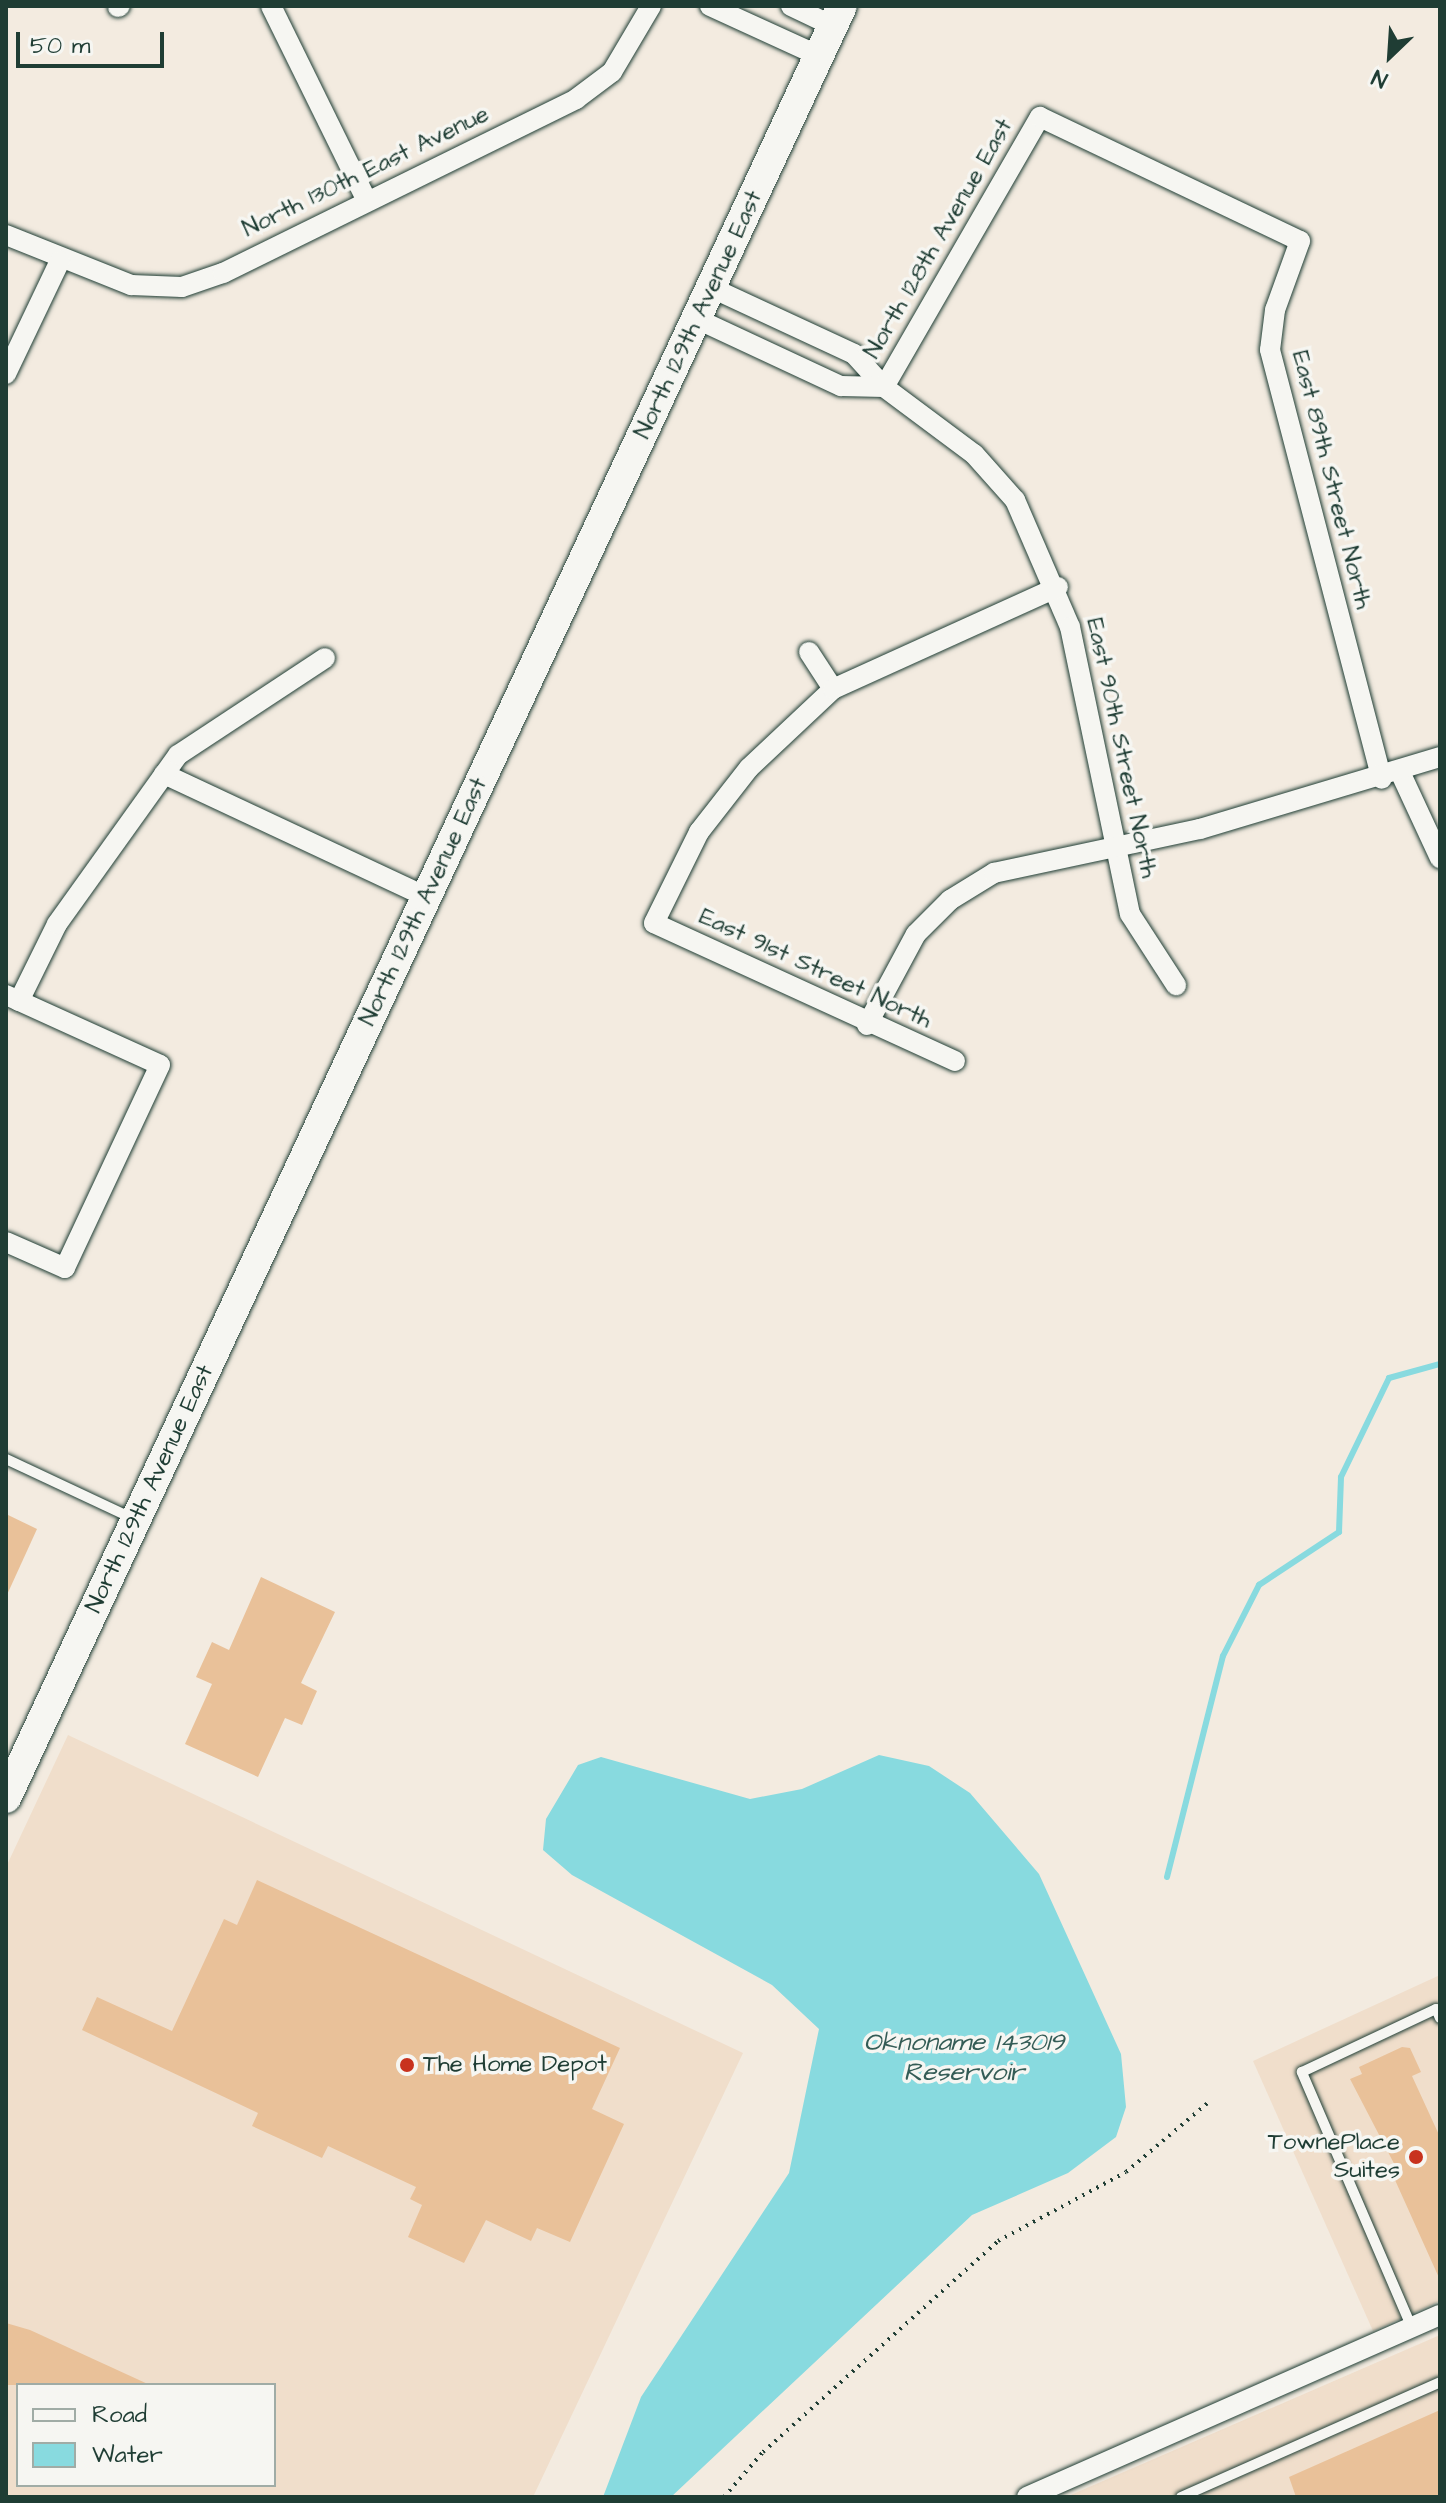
<!DOCTYPE html>
<html>
<head>
<meta charset="utf-8">
<style>
  body { margin:0 }
  #map { position:relative; width:1446px; height:2503px; overflow:hidden; background:#f3ebe0; font-family:"Architects Daughter",sans-serif }
  div>[style] { position:absolute }
  .built>* { inset:0; background:#f0decb }
  .water>* { inset:0; background:#88dadf }
  .stream>* { height:6px; margin:-3px; padding:0 3px; transform-origin:3px; border-radius:3px; background:#88dadf }
  .building>* { inset:0; background:#e9c199 }
  .path>* { height:4px; margin-top:-2px; transform-origin:0; background:repeating-linear-gradient(90deg,#1f3d34 0 2px,transparent 0 8px) }
  .roads { filter:drop-shadow(0 0 2px #1f3d34) drop-shadow(0 0 2px #1f3d34) }
  .lane>* { height:10px; margin:-5px; padding:0 5px; transform-origin:5px; border-radius:5px; background:#f6f6f2 }
  .street>* { height:20px; margin:-10px; padding:0 10px; transform-origin:10px; border-radius:10px; background:#f6f6f2 }
  .secondary>* { height:30px; margin:-15px; padding:0 15px; transform-origin:15px; border-radius:15px; background:#f6f6f2 }
  .dots>* { width:22px; height:22px; translate:-50% -50%; box-sizing:border-box; border:4px solid #f6f6f2; border-radius:50% }
  span { translate:-50% -50%; white-space:nowrap; text-align:center; line-height:1.15; -webkit-text-stroke:7px #f6f6f2; paint-order:stroke }
  .street-label { font-size:24px; color:#1f3d34 }
  .poi-label { font-size:24px; color:#1f3d34 }
  .left { translate:0 -50%; text-align:left }
  .right { translate:-100% -50%; text-align:right }
  .water-label { font-size:26px; color:#345c56; font-style:italic }
  .frame { position:absolute; inset:0; border:8px solid #1f3d34; pointer-events:none }
  .legend { position:absolute; left:16px; top:2383px; width:260px; height:104px; box-sizing:border-box; background:#f6f6f2; border:2px solid #a0aca6; margin:0; padding:10px 14px; list-style:none; font-size:24px; color:#1f3d34 }
  .legend li { display:flex; align-items:center; gap:16px; height:40px }
  .legend b { width:40px; border:2px solid #a0aca6 }
  .north { position:absolute; left:1350px; top:16px; width:80px; height:80px; -webkit-text-stroke:6px #f6f6f2; paint-order:stroke; rotate:205deg; font-size:22px; font-weight:700; line-height:32px; text-align:center; color:#1f3d34 }
  .north::after { content:''; display:block; margin:auto; width:28px; height:36px; background:#1f3d34; clip-path:polygon(50% 0,100% 100%,50% 72%,0 100%) }
  .scale { position:absolute; left:16px; top:32px; width:148px; height:36px; box-sizing:border-box; border:4px solid #1f3d34; border-top:0; padding-left:10px; font-size:24px; line-height:28px; white-space:nowrap; color:#1f3d34; -webkit-text-stroke:6px #f6f6f2; paint-order:stroke }
</style>
</head>
<body>
<div id="map">
  <div class="built">
    <div style="clip-path:polygon(evenodd,68px 1735px,743px 2053px,533px 2497px,6px 2497px,6px 1867px,68px 1735px,18px 2385px,274px 2385px,274px 2485px,18px 2485px,18px 2385px)"></div>
    <div style="clip-path:polygon(1440px 1975px,1440px 2301px,1373px 2331px,1253px 2061px)"></div>
    <div style="clip-path:polygon(1440px 2335px,1440px 2497px,1066px 2497px)"></div>
  </div>
  <div class="water">
    <div style="clip-path:polygon(879px 1755px,929px 1766px,970px 1793px,1039px 1874px,1121px 2054px,1126px 2107px,1116px 2137px,1068px 2173px,972px 2215px,671px 2497px,603px 2497px,641px 2397px,789px 2173px,819px 2029px,772px 1985px,572px 1875px,543px 1850px,546px 1819px,578px 1765px,601px 1757px,750px 1799px,802px 1789px)"></div>
  </div>
  <div class="stream">
    <div style="left:1167px;top:1877px;width:228px;rotate:-75.8deg"></div>
    <div style="left:1223px;top:1656px;width:80px;rotate:-63.1deg"></div>
    <div style="left:1259px;top:1585px;width:96px;rotate:-33.5deg"></div>
    <div style="left:1339px;top:1532px;width:55px;rotate:-87.9deg"></div>
    <div style="left:1341px;top:1477px;width:110px;rotate:-64.1deg"></div>
    <div style="left:1389px;top:1378px;width:53px;rotate:-15.4deg"></div>
  </div>
  <div class="building">
    <div style="clip-path:polygon(6px 1514px,37px 1529px,6px 1597px)"></div>
    <div style="clip-path:polygon(261px 1577px,335px 1612px,301px 1683px,317px 1691px,302px 1725px,285px 1718px,258px 1777px,185px 1744px,212px 1684px,196px 1677px,212px 1642px,229px 1650px)"></div>
    <div style="clip-path:polygon(257px 1880px,620px 2048px,592px 2109px,624px 2124px,570px 2242px,537px 2228px,531px 2241px,486px 2220px,464px 2263px,408px 2237px,422px 2205px,410px 2199px,416px 2187px,328px 2146px,322px 2158px,252px 2126px,258px 2113px,82px 2030px,97px 1997px,172px 2031px,224px 1919px,237px 1925px)"></div>
    <div style="clip-path:polygon(1402px 2047px,1410px 2048px,1421px 2072px,1412px 2076px,1440px 2137px,1440px 2280px,1395px 2180px,1401px 2177px,1350px 2079px,1362px 2074px,1359px 2067px)"></div>
    <div style="clip-path:polygon(6px 2323px,30px 2330px,150px 2385px,6px 2385px)"></div>
    <div style="clip-path:polygon(1440px 2410px,1440px 2497px,1296px 2497px,1289px 2477px)"></div>
  </div>
  <div class="path">
    <div style="left:724px;top:2497px;width:60px;rotate:-49.1deg"></div>
    <div style="left:763px;top:2452px;width:316px;rotate:-41.9deg"></div>
    <div style="left:998px;top:2241px;width:145px;rotate:-28.3deg"></div>
    <div style="left:1126px;top:2172px;width:110px;rotate:-40.2deg"></div>
  </div>
  <div class="roads">
    <div class="lane">
      <div style="left:6px;top:1459px;width:141px;rotate:25.1deg"></div>
      <div style="left:1412px;top:2328px;width:279px;rotate:-113.3deg"></div>
      <div style="left:1302px;top:2072px;width:148px;rotate:-25.2deg"></div>
      <div style="left:1436px;top:2009px;width:10px;rotate:66deg"></div>
      <div style="left:1181px;top:2497px;width:283px;rotate:-23.9deg"></div>
    </div>
    <div class="street">
      <div style="left:271px;top:6px;width:215px;rotate:63.8deg"></div>
      <div style="left:710px;top:6px;width:120px;rotate:24.6deg"></div>
      <div style="left:791px;top:6px;width:47px;rotate:25.5deg"></div>
      <div style="left:118px;top:7px;width:2px;rotate:-27deg"></div>
      <div style="left:6px;top:235px;width:135px;rotate:21.8deg"></div>
      <div style="left:131px;top:285px;width:51px;rotate:2.2deg"></div>
      <div style="left:182px;top:287px;width:43px;rotate:-18.9deg"></div>
      <div style="left:223px;top:273px;width:394px;rotate:-26.2deg"></div>
      <div style="left:576px;top:99px;width:45px;rotate:-36.9deg"></div>
      <div style="left:612px;top:72px;width:77px;rotate:-59.4deg"></div>
      <div style="left:712px;top:288px;width:157px;rotate:24.9deg"></div>
      <div style="left:854px;top:354px;width:45px;rotate:47.7deg"></div>
      <div style="left:884px;top:387px;width:112px;rotate:36.7deg"></div>
      <div style="left:974px;top:454px;width:62px;rotate:48.3deg"></div>
      <div style="left:1015px;top:500px;width:138px;rotate:66.6deg"></div>
      <div style="left:1070px;top:627px;width:293px;rotate:78.2deg"></div>
      <div style="left:1130px;top:914px;width:85px;rotate:57.1deg"></div>
      <div style="left:697px;top:319px;width:159px;rotate:25deg"></div>
      <div style="left:841px;top:386px;width:43px;rotate:1.3deg"></div>
      <div style="left:6px;top:374px;width:125px;rotate:-64.5deg"></div>
      <div style="left:884px;top:387px;width:312px;rotate:-60deg"></div>
      <div style="left:1040px;top:117px;width:288px;rotate:25.5deg"></div>
      <div style="left:1300px;top:241px;width:73px;rotate:109.9deg"></div>
      <div style="left:1275px;top:310px;width:40px;rotate:97.1deg"></div>
      <div style="left:1270px;top:350px;width:443px;rotate:75.4deg"></div>
      <div style="left:809px;top:652px;width:44px;rotate:57deg"></div>
      <div style="left:164px;top:774px;width:290px;rotate:25.1deg"></div>
      <div style="left:1401px;top:774px;width:93px;rotate:65.1deg"></div>
      <div style="left:6px;top:995px;width:169px;rotate:24.4deg"></div>
      <div style="left:160px;top:1065px;width:224px;rotate:115.1deg"></div>
      <div style="left:65px;top:1268px;width:64px;rotate:-156.2deg"></div>
      <div style="left:19px;top:1001px;width:86px;rotate:-63.7deg"></div>
      <div style="left:57px;top:924px;width:208px;rotate:-54.4deg"></div>
      <div style="left:178px;top:755px;width:176px;rotate:-33.4deg"></div>
      <div style="left:867px;top:1025px;width:103px;rotate:-61.7deg"></div>
      <div style="left:916px;top:934px;width:48px;rotate:-45deg"></div>
      <div style="left:950px;top:900px;width:52px;rotate:-31.5deg"></div>
      <div style="left:994px;top:873px;width:211px;rotate:-12.1deg"></div>
      <div style="left:1200px;top:829px;width:251px;rotate:-16.7deg"></div>
      <div style="left:955px;top:1061px;width:331px;rotate:-155.4deg"></div>
      <div style="left:654px;top:923px;width:102px;rotate:-63.7deg"></div>
      <div style="left:699px;top:832px;width:81px;rotate:-52deg"></div>
      <div style="left:749px;top:768px;width:115px;rotate:-43.2deg"></div>
      <div style="left:833px;top:689px;width:247px;rotate:-24.4deg"></div>
      <div style="left:1027px;top:2497px;width:451px;rotate:-23.8deg"></div>
    </div>
    <div class="secondary">
      <div style="left:6px;top:1798px;width:1977px;rotate:-64.99deg"></div>
    </div>
  </div>
  <div class="dots">
    <div style="left:407px;top:2065px;background:#c8321e"></div>
    <div style="left:1416px;top:2157px;background:#c8321e"></div>
  </div>
  <div class="street-label">
    <span style="left:366px;top:172px;rotate:-26deg">North 130th East Avenue</span>
    <span style="left:939px;top:239px;rotate:-60deg">North 128th Avenue East</span>
    <span style="left:699px;top:315px;rotate:-65deg">North 129th Avenue East</span>
    <span style="left:1331px;top:480px;rotate:76deg">East 89th Street North</span>
    <span style="left:1121px;top:748px;rotate:78deg">East 90th Street North</span>
    <span style="left:424px;top:902px;rotate:-65deg">North 129th Avenue East</span>
    <span style="left:815px;top:969px;rotate:25deg">East 91st Street North</span>
    <span style="left:150px;top:1489px;rotate:-65deg">North 129th Avenue East</span>
  </div>
  <div class="poi-label">
    <span class="left" style="left:423px;top:2065px">The Home Depot</span>
    <span class="right" style="left:1400px;top:2157px">TownePlace<br>Suites</span>
  </div>
  <div class="water-label">
    <span style="left:964px;top:2058px">Oknoname 143019<br>Reservoir</span>
  </div>
  <div class="frame"></div>
  <ul class="legend">
  <li><b style="height:10px;background:#f6f6f2"></b>Road</li>
  <li><b style="height:22px;background:#88dadf"></b>Water</li>
  </ul>
  <div class="north">N</div>
  <div class="scale">50 m</div>
</div>
</body>
</html>
